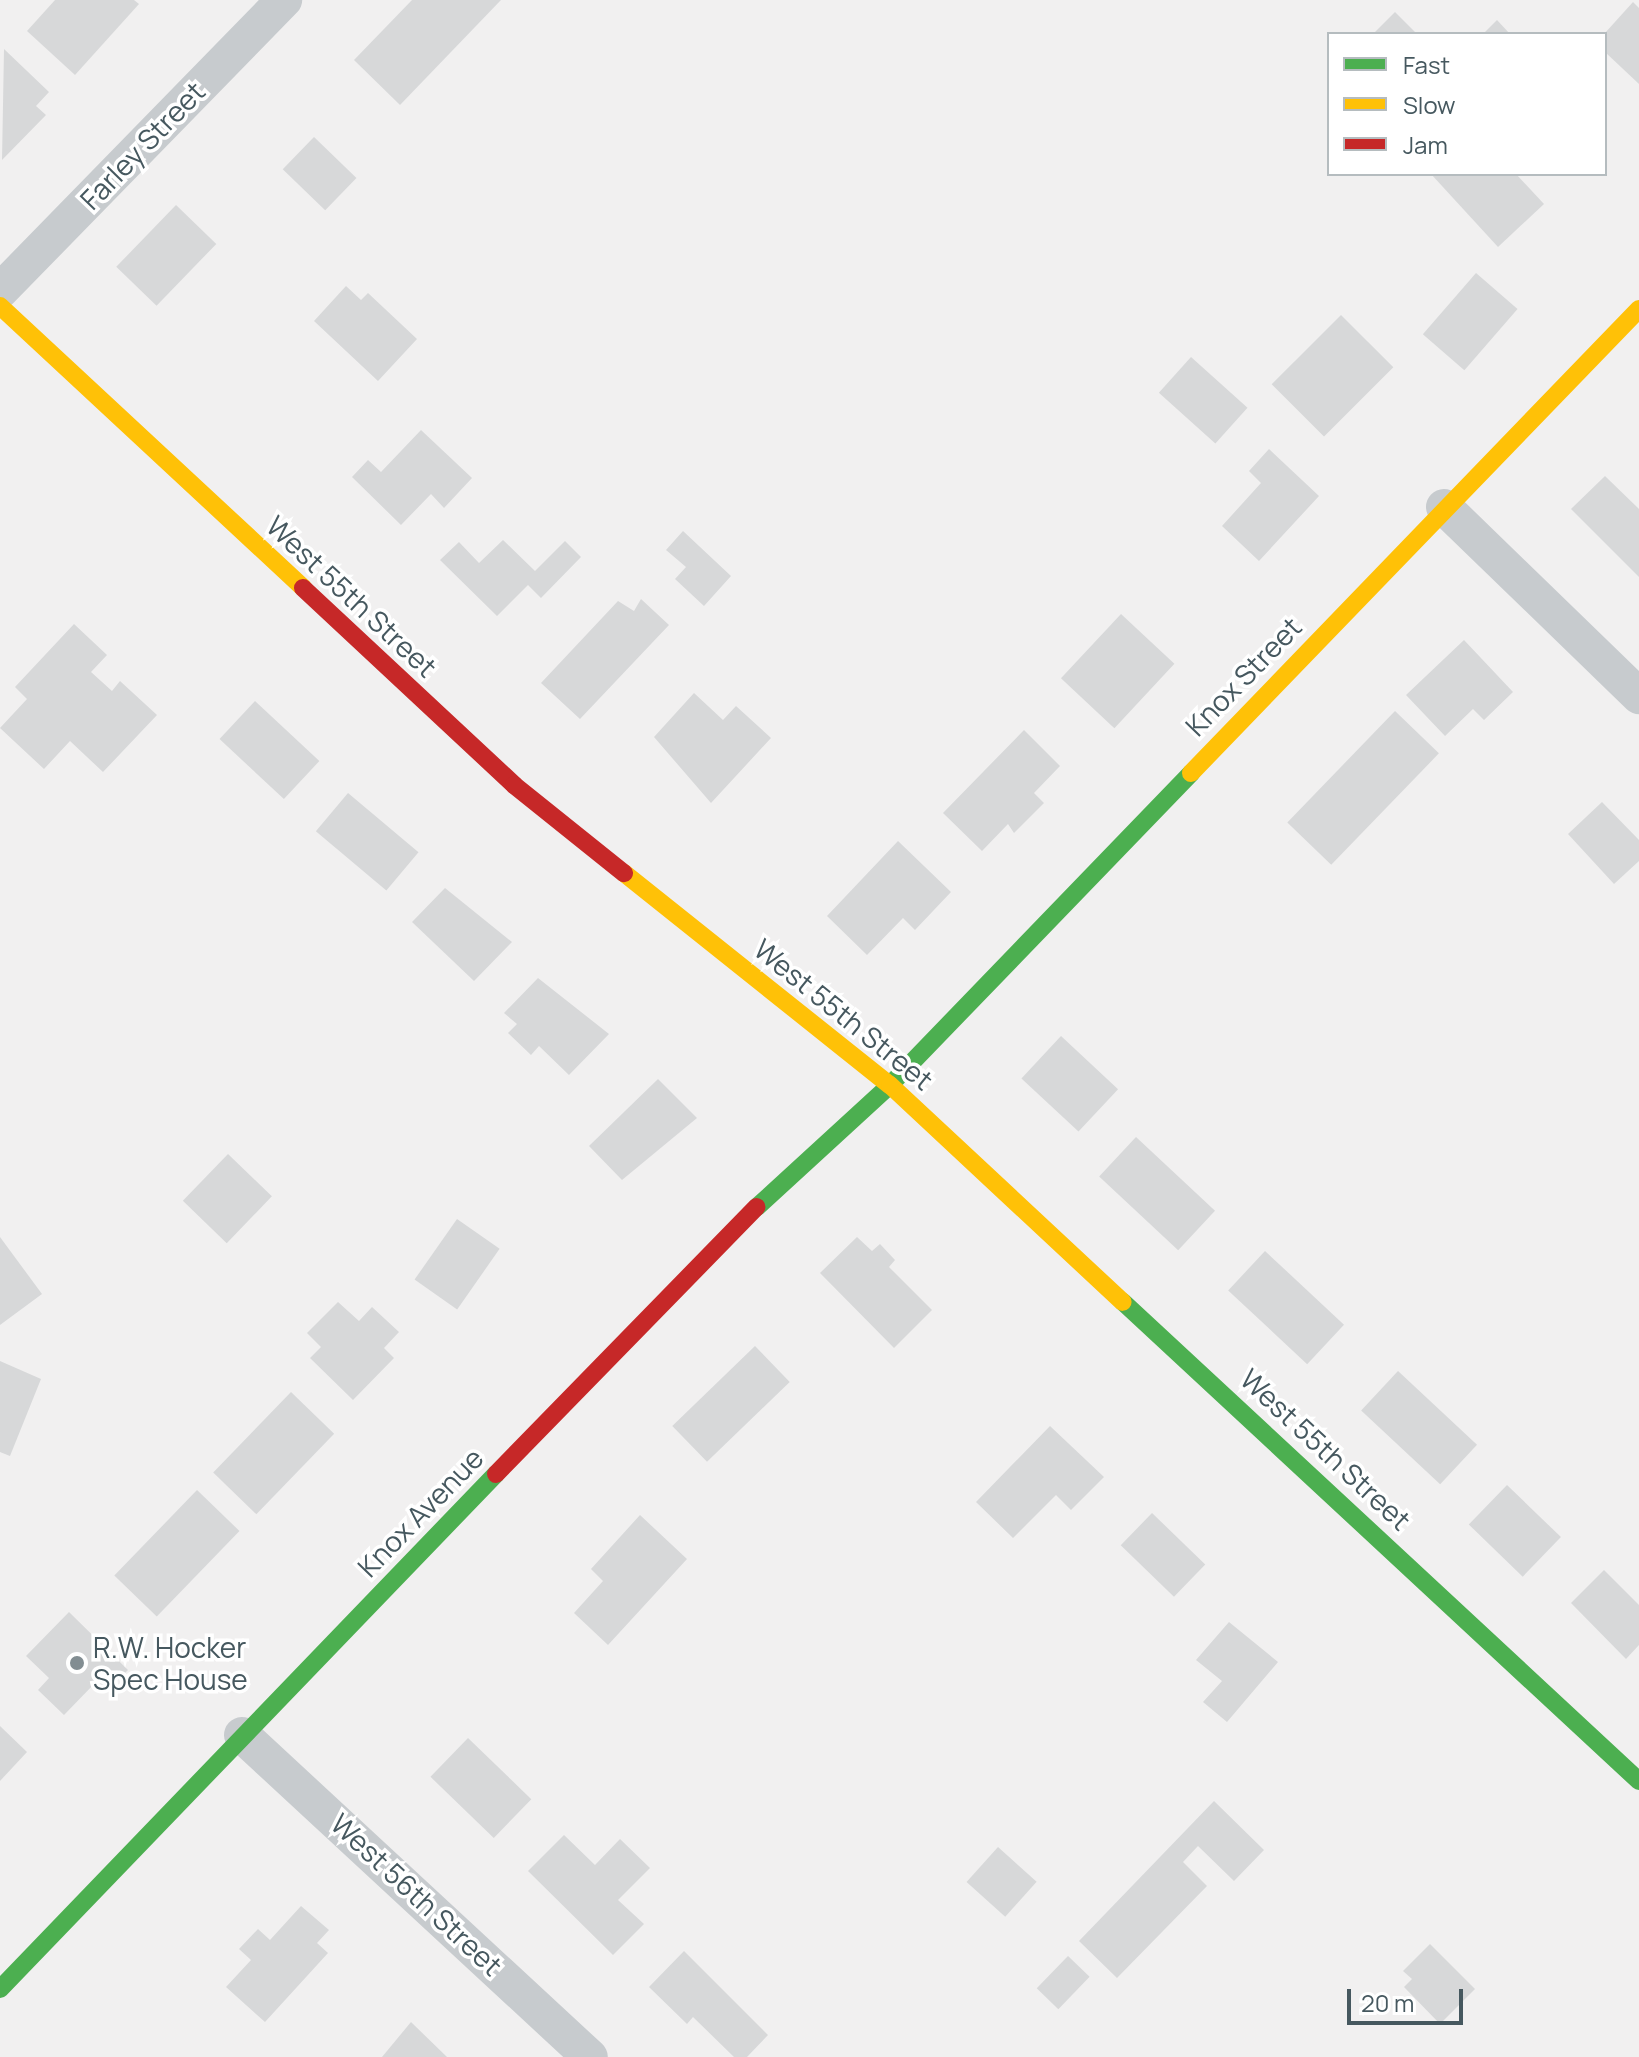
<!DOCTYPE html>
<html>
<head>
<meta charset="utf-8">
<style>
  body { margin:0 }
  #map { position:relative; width:1639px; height:2057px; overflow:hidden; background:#f1f0f0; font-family:Manrope,sans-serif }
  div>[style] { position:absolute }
  .building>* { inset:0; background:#d7d8d9; transform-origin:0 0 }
  .street>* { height:36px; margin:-18px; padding:0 18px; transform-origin:18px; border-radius:18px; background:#c7cbce }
  .fast>* { height:18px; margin:-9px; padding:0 9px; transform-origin:9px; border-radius:9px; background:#4caf50 }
  .slow>* { height:18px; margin:-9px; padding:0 9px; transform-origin:9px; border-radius:9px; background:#ffc107 }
  .jam>* { height:18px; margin:-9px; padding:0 9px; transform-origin:9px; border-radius:9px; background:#c62828 }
  .dots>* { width:22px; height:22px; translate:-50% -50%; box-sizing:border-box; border:4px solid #fff; border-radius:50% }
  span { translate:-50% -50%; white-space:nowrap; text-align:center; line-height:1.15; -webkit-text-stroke:7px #fff; paint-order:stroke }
  .street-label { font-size:28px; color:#46585f }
  .poi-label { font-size:28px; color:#46585f }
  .left { translate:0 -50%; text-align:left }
  .legend { position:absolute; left:1327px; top:32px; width:280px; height:144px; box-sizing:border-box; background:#fff; border:2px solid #b5bcbf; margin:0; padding:10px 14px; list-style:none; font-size:24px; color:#46585f }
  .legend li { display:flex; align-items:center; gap:16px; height:40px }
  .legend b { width:40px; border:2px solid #b5bcbf }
  .scale { position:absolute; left:1347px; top:1989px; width:116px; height:36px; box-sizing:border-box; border:4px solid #46585f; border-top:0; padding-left:10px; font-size:24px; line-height:28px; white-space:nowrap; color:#46585f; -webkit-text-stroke:6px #fff; paint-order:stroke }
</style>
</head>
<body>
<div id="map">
  <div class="building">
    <div style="clip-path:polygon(55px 0,134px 0,139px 4px,75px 75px,27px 31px)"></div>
    <div style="clip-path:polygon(412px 0,501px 0,400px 105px,354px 60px)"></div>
    <div style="clip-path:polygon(1633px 2px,1639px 8px,1639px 84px,1605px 52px,1605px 33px)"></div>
    <div style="clip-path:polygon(1395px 12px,1417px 34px,1373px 34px)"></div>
    <div style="clip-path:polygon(1497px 20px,1510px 34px,1483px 34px)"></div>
    <div style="clip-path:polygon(4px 49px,49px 92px,36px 106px,46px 115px,2px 160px)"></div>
    <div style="left:314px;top:137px;width:59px;height:45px;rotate:44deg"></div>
    <div style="clip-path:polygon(1431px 174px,1516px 174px,1544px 204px,1498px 247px)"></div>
    <div style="left:176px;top:205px;width:56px;height:86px;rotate:44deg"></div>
    <div style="left:1476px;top:273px;width:55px;height:81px;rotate:41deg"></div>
    <div style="clip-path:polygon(346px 286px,361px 300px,368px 293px,417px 339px,378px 381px,314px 321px)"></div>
    <div style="left:1341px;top:315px;width:74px;height:98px;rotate:45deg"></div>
    <div style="left:1191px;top:357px;width:76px;height:48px;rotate:42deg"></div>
    <div style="clip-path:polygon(421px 430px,472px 478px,444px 508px,431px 494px,401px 525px,352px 477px,368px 460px,381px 472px)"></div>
    <div style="clip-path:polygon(1269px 449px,1319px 496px,1259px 561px,1222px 526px,1261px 483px,1249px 471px)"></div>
    <div style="clip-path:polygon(1605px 476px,1639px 509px,1639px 577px,1571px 509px)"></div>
    <div style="clip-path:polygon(683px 531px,731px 576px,704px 606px,675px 579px,686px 567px,666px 550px)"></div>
    <div style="clip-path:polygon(503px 540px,535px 571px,565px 541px,581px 557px,541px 598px,528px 585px,497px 616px,440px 560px,459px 542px,479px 563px)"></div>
    <div style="clip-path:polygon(641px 599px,669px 625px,580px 719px,541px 683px,618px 601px,634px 611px)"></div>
    <div style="left:1121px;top:614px;width:73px;height:88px;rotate:43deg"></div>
    <div style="clip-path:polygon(74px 624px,107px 655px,91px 672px,112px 691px,120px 681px,157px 715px,103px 772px,70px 741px,44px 769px,0 728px,27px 699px,15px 687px)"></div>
    <div style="clip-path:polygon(1464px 640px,1513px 692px,1484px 720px,1473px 709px,1445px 736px,1406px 695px)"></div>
    <div style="clip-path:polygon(694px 693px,723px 720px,736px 706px,771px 738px,711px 803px,654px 737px)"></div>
    <div style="left:255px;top:701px;width:88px;height:52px;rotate:43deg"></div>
    <div style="left:1395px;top:711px;width:61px;height:155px;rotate:44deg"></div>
    <div style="clip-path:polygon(1024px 730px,1060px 766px,1034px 793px,1044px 803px,1014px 833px,1008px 824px,982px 851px,943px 813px)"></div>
    <div style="left:348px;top:793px;width:92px;height:50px;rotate:40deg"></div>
    <div style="clip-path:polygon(1602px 802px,1639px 840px,1639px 861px,1614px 884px,1568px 834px)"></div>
    <div style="clip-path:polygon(898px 841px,951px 892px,915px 930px,903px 918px,867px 955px,827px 916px)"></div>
    <div style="clip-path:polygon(445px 888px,512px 942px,474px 981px,412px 922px)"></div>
    <div style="clip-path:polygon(538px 978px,609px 1034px,569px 1075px,539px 1046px,531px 1055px,508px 1033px,517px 1024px,504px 1013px)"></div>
    <div style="left:1061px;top:1036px;width:78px;height:58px;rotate:43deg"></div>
    <div style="clip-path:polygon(658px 1079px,697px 1118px,622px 1180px,589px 1146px)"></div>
    <div style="left:1136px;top:1137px;width:108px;height:54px;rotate:43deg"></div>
    <div style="left:228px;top:1154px;width:61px;height:65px;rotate:44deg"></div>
    <div style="left:457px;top:1219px;width:52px;height:74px;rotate:35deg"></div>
    <div style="clip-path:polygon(0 1237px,42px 1294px,0 1325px)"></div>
    <div style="clip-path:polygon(857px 1237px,872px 1251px,880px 1244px,895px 1260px,889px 1267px,932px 1310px,894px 1348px,820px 1273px)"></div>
    <div style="left:1265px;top:1251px;width:108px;height:54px;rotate:43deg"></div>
    <div style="clip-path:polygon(338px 1302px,359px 1321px,372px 1307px,399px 1332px,384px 1348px,394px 1358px,353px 1400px,310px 1358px,321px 1347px,307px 1333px)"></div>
    <div style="left:755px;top:1346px;width:50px;height:115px;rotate:46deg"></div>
    <div style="clip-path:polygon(0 1361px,41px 1379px,10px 1456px,0 1452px)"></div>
    <div style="left:1398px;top:1371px;width:108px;height:54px;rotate:43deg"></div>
    <div style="left:291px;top:1392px;width:60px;height:112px;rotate:44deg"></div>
    <div style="clip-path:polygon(1050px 1426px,1104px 1477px,1071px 1510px,1056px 1495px,1013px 1538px,976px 1502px)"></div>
    <div style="left:1507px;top:1485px;width:75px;height:55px;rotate:44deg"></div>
    <div style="left:197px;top:1490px;width:59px;height:119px;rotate:44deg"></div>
    <div style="left:1152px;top:1513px;width:74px;height:45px;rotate:44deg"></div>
    <div style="clip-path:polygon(640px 1515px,687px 1559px,608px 1645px,574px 1613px,603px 1581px,591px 1569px)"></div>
    <div style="clip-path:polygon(1604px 1570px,1639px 1605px,1639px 1645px,1626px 1659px,1571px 1603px)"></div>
    <div style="clip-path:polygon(69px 1612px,128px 1670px,106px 1692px,96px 1682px,64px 1715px,38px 1690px,49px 1678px,26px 1656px)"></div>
    <div style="clip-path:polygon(1229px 1622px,1278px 1662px,1227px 1722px,1203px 1702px,1222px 1681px,1196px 1660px)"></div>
    <div style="clip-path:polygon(0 1726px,27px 1752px,0 1781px)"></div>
    <div style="left:468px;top:1738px;width:88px;height:54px;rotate:44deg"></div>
    <div style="clip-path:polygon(1214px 1801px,1264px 1850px,1234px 1881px,1198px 1846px,1183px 1862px,1207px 1886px,1117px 1978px,1079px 1941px)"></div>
    <div style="clip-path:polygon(564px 1835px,595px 1865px,620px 1839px,650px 1868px,618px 1900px,644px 1924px,613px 1955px,528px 1871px)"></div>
    <div style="left:998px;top:1847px;width:52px;height:47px;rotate:42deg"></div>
    <div style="clip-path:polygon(301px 1906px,329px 1930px,317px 1943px,328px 1953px,265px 2022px,226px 1987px,251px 1960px,239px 1949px,258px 1929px,270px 1940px)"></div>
    <div style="clip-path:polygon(1430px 1944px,1475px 1989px,1440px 2024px,1404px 1987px,1412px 1979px,1403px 1971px)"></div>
    <div style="clip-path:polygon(684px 1951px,768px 2035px,747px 2057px,734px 2057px,693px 2017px,687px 2024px,649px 1987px)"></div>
    <div style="left:1068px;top:1956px;width:30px;height:45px;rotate:44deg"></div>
    <div style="clip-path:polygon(411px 2022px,447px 2057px,382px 2057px)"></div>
  </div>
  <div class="street">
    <div style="left:0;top:291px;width:407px;rotate:-45.7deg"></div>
    <div style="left:1444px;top:507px;width:272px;rotate:44.1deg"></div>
    <div style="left:242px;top:1735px;width:474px;rotate:42.8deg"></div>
  </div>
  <div class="fast">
    <div style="left:757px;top:1207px;width:180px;rotate:-42.5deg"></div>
    <div style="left:890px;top:1085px;width:434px;rotate:-46deg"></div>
    <div style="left:1123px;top:1302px;width:704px;rotate:42.87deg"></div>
    <div style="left:0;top:1989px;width:715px;rotate:-46.08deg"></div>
  </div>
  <div class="slow">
    <div style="left:0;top:306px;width:414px;rotate:42.9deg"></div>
    <div style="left:1191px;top:773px;width:645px;rotate:-46.01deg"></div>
    <div style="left:624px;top:873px;width:340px;rotate:38.6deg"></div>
    <div style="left:890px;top:1085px;width:318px;rotate:43deg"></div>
  </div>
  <div class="jam">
    <div style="left:303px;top:588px;width:289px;rotate:43deg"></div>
    <div style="left:514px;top:785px;width:141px;rotate:38.7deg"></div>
    <div style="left:496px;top:1474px;width:373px;rotate:-45.7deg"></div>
  </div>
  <div class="dots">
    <div style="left:77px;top:1663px;background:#828d92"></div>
  </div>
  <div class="street-label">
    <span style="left:142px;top:145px;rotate:-46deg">Farley Street</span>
    <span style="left:352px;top:596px;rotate:43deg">West 55th Street</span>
    <span style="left:1243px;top:676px;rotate:-46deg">Knox Street</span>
    <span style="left:844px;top:1014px;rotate:39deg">West 55th Street</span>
    <span style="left:1326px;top:1449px;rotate:43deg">West 55th Street</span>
    <span style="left:420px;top:1512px;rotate:-46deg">Knox Avenue</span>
    <span style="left:417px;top:1894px;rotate:43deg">West 56th Street</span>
  </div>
  <div class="poi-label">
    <span class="left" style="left:93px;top:1663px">R.W. Hocker<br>Spec House</span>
  </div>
  <ul class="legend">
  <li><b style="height:10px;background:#4caf50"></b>Fast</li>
  <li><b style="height:10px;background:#ffc107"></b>Slow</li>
  <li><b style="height:10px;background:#c62828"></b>Jam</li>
  </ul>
  <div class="scale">20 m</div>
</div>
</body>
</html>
